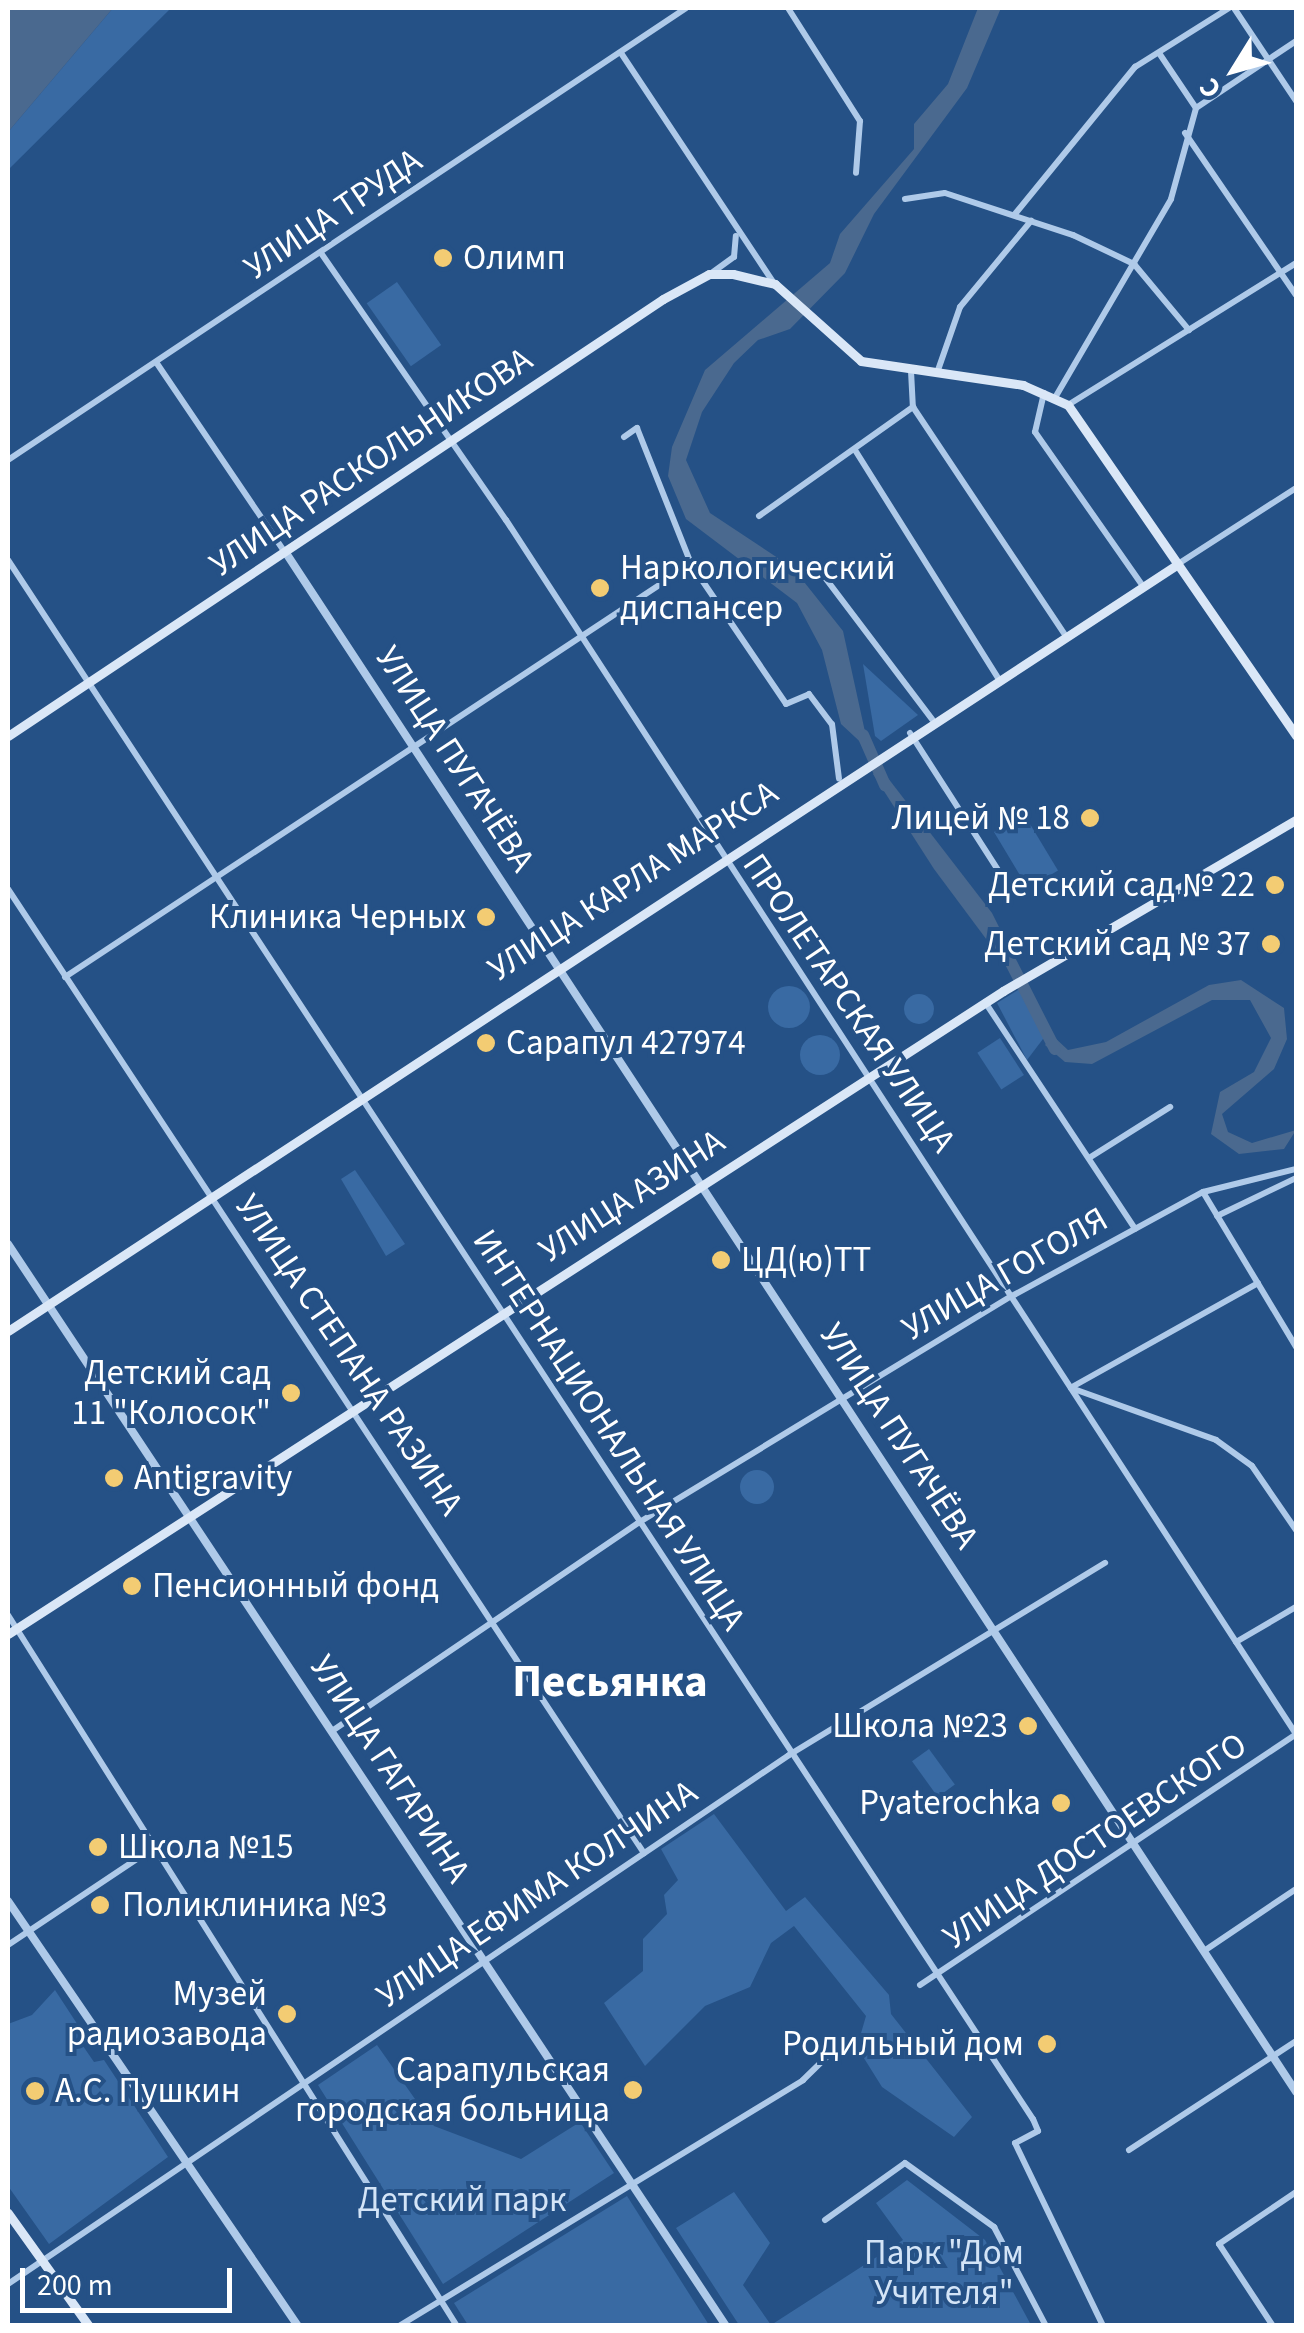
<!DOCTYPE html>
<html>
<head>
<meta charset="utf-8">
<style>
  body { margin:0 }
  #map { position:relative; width:1304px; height:2333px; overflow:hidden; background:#255186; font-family:"Source Sans 3",sans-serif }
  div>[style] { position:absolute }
  .green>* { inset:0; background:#396aa3; transform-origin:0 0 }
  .round { border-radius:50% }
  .water>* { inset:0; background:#4a698f }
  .river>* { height:12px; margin:-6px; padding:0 6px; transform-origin:6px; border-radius:6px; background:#4a698f }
  .minor>* { height:6px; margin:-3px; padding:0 3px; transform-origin:3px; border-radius:3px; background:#afcae9 }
  .tertiary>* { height:8px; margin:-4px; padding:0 4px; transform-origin:4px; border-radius:4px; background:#afcae9 }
  .secondary>* { height:9px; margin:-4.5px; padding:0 4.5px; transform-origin:4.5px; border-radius:4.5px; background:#dae7f7 }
  .dots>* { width:28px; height:28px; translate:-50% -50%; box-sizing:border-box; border:5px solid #255186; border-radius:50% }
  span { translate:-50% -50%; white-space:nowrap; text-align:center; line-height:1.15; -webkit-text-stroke:8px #255186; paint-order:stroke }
  .street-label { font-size:35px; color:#fff }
  .poi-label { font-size:35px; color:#fff }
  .left { translate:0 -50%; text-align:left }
  .right { translate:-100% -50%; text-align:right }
  .park-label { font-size:35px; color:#d3e4f7 }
  .district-label { font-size:45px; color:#fff; font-weight:700 }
  .frame { position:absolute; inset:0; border:10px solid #fff; pointer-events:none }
  .north { position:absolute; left:1184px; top:20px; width:100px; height:100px; -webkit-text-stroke:8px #255186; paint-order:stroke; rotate:233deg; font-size:28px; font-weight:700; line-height:40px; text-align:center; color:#fff }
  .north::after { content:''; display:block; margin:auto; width:35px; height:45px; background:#fff; clip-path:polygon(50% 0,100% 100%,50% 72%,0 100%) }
  .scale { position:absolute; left:20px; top:2268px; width:212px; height:45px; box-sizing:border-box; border:5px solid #fff; border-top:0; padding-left:12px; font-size:30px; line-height:35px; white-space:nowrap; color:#fff; -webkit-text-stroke:8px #255186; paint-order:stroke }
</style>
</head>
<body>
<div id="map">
  <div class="green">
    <div style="clip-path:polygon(113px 8px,171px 8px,8px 170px,8px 132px)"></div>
    <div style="left:397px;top:282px;width:77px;height:37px;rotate:55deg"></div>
    <div style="clip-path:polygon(863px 664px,918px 715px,881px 741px,875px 736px)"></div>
    <div style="left:1024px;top:814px;width:66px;height:35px;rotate:59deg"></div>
    <div class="round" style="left:768px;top:986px;width:42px;height:42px"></div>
    <div style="clip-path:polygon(1021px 988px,1046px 1035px,1027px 1060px,997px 1003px)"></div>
    <div class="round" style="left:904px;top:994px;width:30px;height:30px"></div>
    <div class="round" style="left:800px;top:1035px;width:40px;height:40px"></div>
    <div style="left:1000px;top:1038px;width:44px;height:27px;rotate:57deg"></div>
    <div style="clip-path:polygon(355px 1170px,405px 1244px,386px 1256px,341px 1179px)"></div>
    <div class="round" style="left:740px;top:1470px;width:34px;height:34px"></div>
    <div style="left:929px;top:1749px;width:44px;height:21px;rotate:54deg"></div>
    <div style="clip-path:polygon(714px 1814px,786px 1911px,805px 1897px,889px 1995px,891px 2014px,972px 2117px,954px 2137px,882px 2087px,857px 2047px,866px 2016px,794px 1926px,771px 1943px,750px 1987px,705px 2006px,645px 2066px,604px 2003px,643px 1971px,643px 1939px,667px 1914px,664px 1895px,678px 1880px,661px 1849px)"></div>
    <div style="clip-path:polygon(55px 1990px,87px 2039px,83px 2046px,94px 2062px,104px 2060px,168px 2157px,49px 2244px,8px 2186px,8px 2024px,32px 2015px)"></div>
    <div style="clip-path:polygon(377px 2045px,434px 2126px,521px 2159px,580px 2122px,614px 2173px,443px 2284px,318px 2085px)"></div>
    <div style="clip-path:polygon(907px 2180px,985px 2240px,1031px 2325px,739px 2325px,676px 2228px,734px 2192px,770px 2243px,743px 2285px,771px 2325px,903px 2240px,876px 2203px)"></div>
    <div style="clip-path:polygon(627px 2196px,709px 2325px,468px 2325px,454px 2303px)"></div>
  </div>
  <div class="water">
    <div style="clip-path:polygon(8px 8px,113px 8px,8px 132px)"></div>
    <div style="clip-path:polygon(978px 8px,1001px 8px,967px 88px,874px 214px,845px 273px,790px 329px,758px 340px,734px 363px,702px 412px,686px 460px,710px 513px,793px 568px,843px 631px,869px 750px,841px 724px,822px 650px,797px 603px,686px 519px,668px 476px,672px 447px,705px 370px,830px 263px,840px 234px,914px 149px,914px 124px,948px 84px)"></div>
    <div style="clip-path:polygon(881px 769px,992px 913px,1018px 965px,1004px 963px,934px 869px,873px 774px)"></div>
    <div style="clip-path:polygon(1241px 980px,1284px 1008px,1287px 1039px,1274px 1069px,1222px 1114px,1228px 1132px,1252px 1143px,1296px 1130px,1284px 1149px,1239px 1154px,1211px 1134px,1220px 1092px,1254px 1072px,1271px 1038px,1250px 1000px,1212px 1000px,1092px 1064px,1065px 1062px,1045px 1045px,1053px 1036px,1068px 1050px,1106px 1042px,1209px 985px)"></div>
  </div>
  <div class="river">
    <div style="left:863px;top:735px;width:55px;rotate:66.3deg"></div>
    <div style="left:1005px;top:951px;width:110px;rotate:63deg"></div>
  </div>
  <div class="minor">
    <div style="left:788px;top:8px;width:134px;rotate:57.5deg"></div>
    <div style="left:860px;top:121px;width:52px;rotate:94.4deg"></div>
    <div style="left:1234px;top:8px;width:112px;rotate:56.3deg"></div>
    <div style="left:621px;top:53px;width:276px;rotate:56.4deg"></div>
    <div style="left:1159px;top:53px;width:66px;rotate:56.1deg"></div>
    <div style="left:1196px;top:108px;width:120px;rotate:-33.8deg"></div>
    <div style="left:1185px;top:133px;width:196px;rotate:55.6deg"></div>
    <div style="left:905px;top:199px;width:40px;rotate:-8.5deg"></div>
    <div style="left:945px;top:193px;width:135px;rotate:18.2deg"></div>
    <div style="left:1073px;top:235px;width:68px;rotate:25.4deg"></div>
    <div style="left:1134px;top:264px;width:86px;rotate:50.2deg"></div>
    <div style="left:1015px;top:214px;width:190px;rotate:-50.8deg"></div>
    <div style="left:1135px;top:67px;width:111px;rotate:-32.1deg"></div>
    <div style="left:321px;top:253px;width:325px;rotate:55.3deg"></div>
    <div style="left:506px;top:520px;width:1448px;rotate:56.95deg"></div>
    <div style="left:713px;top:272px;width:26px;rotate:-36deg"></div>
    <div style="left:734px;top:257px;width:21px;rotate:-85deg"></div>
    <div style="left:156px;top:362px;width:228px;rotate:55.9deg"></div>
    <div style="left:911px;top:371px;width:36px;rotate:87deg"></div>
    <div style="left:913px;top:407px;width:274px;rotate:56.3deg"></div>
    <div style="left:937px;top:373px;width:70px;rotate:-70.8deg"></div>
    <div style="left:960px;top:307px;width:112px;rotate:-50.5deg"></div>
    <div style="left:1044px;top:393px;width:40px;rotate:103deg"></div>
    <div style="left:1035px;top:432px;width:188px;rotate:55deg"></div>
    <div style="left:1056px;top:396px;width:228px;rotate:-59.7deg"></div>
    <div style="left:1171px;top:199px;width:94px;rotate:-74.6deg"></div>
    <div style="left:1068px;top:405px;width:269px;rotate:-31.9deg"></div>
    <div style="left:624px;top:437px;width:16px;rotate:-35deg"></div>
    <div style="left:637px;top:428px;width:146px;rotate:68.3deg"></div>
    <div style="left:691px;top:564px;width:169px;rotate:55.8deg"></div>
    <div style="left:786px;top:704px;width:25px;rotate:-23deg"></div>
    <div style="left:809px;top:694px;width:38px;rotate:53deg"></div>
    <div style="left:832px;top:724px;width:55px;rotate:82.7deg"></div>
    <div style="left:855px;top:450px;width:269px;rotate:57.9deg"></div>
    <div style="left:8px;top:460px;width:815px;rotate:-33.69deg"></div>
    <div style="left:759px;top:516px;width:189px;rotate:-35.3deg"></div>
    <div style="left:8px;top:560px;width:1866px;rotate:56.68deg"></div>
    <div style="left:1033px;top:2119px;width:13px;rotate:67deg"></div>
    <div style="left:1038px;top:2131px;width:26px;rotate:152deg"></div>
    <div style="left:1015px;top:2143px;width:203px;rotate:64.3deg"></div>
    <div style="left:1178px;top:564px;width:140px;rotate:-32.8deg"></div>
    <div style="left:820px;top:571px;width:186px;rotate:52.9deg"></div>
    <div style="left:910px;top:733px;width:172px;rotate:57.3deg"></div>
    <div style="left:8px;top:889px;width:1155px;rotate:56.59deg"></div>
    <div style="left:65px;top:977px;width:750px;rotate:-33.41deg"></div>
    <div style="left:985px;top:1002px;width:272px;rotate:56.5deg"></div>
    <div style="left:1089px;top:1158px;width:96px;rotate:-32.2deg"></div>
    <div style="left:1203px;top:1192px;width:181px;rotate:59deg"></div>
    <div style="left:1217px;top:1216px;width:88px;rotate:-25.7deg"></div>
    <div style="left:1072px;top:1387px;width:213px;rotate:-29.2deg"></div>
    <div style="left:1071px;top:1388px;width:154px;rotate:19.7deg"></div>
    <div style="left:1216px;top:1440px;width:44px;rotate:35.8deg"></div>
    <div style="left:1252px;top:1466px;width:78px;rotate:55.5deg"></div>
    <div style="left:8px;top:1615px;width:841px;rotate:57.73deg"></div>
    <div style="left:1236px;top:1642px;width:69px;rotate:-30.3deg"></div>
    <div style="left:332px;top:1731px;width:370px;rotate:-34.2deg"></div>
    <div style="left:638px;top:1523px;width:437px;rotate:-31.3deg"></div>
    <div style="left:1012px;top:1296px;width:217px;rotate:-28.6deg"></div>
    <div style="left:1203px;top:1192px;width:96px;rotate:-13.9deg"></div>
    <div style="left:8px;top:1945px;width:177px;rotate:-33.7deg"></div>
    <div style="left:1204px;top:1951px;width:111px;rotate:-34deg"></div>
    <div style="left:920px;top:1985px;width:452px;rotate:-33.7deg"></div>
    <div style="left:1129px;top:2150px;width:199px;rotate:-33.1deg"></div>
    <div style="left:825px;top:2220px;width:98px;rotate:-35.5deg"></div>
    <div style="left:905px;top:2163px;width:110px;rotate:35.7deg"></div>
    <div style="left:994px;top:2227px;width:112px;rotate:62.3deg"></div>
    <div style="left:8px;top:2284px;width:943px;rotate:-34.11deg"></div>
    <div style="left:789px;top:1755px;width:370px;rotate:-31.3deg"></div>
    <div style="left:399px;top:2326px;width:473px;rotate:-31.3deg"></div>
    <div style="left:803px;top:2080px;width:57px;rotate:-44.3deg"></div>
    <div style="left:1273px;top:2326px;width:98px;rotate:-123.4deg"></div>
    <div style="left:1219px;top:2244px;width:93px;rotate:-34deg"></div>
  </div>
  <div class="tertiary">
    <div style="left:286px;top:553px;width:1841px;rotate:56.72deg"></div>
    <div style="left:8px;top:1244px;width:1299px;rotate:56.43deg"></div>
    <div style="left:8px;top:1901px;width:515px;rotate:55.69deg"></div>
  </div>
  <div class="secondary">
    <div style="left:8px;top:736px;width:787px;rotate:-33.71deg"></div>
    <div style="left:663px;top:299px;width:52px;rotate:-28.5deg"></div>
    <div style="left:709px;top:274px;width:24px"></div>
    <div style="left:733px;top:274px;width:43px;rotate:13.4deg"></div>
    <div style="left:775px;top:284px;width:115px;rotate:41.8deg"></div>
    <div style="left:861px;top:361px;width:164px;rotate:8.4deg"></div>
    <div style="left:1023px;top:385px;width:49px;rotate:24deg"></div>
    <div style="left:1068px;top:405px;width:402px;rotate:55.4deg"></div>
    <div style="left:8px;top:1331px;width:1399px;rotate:-33.25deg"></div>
    <div style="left:8px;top:1634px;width:1185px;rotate:-32.87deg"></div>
    <div style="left:1003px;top:991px;width:339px;rotate:-30.3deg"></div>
    <div style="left:8px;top:2213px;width:139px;rotate:54.4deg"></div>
  </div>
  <div class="dots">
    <div style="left:443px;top:258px;background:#f3cc73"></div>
    <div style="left:600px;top:588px;background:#f3cc73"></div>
    <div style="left:1090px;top:818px;background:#f3cc73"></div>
    <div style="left:1275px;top:885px;background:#f3cc73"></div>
    <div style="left:486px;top:917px;background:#f3cc73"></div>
    <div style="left:1271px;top:944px;background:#f3cc73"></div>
    <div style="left:486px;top:1043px;background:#f3cc73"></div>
    <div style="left:721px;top:1260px;background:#f3cc73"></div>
    <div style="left:291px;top:1393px;background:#f3cc73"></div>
    <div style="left:114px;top:1478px;background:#f3cc73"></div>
    <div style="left:132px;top:1586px;background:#f3cc73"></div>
    <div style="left:1028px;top:1726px;background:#f3cc73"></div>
    <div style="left:1061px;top:1803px;background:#f3cc73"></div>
    <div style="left:98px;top:1847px;background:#f3cc73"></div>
    <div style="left:100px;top:1905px;background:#f3cc73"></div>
    <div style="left:287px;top:2014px;background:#f3cc73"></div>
    <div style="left:1047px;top:2044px;background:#f3cc73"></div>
    <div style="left:633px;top:2090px;background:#f3cc73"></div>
    <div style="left:35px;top:2091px;background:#f3cc73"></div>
  </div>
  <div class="street-label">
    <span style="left:333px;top:214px;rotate:-34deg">УЛИЦА ТРУДА</span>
    <span style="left:371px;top:462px;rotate:-34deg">УЛИЦА РАСКОЛЬНИКОВА</span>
    <span style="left:455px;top:759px;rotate:57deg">УЛИЦА ПУГАЧЁВА</span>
    <span style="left:633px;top:881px;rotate:-33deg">УЛИЦА КАРЛА МАРКСА</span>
    <span style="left:849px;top:1003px;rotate:56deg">ПРОЛЕТАРСКАЯ УЛИЦА</span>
    <span style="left:632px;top:1196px;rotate:-33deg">УЛИЦА АЗИНА</span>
    <span style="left:1005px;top:1274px;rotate:-30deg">УЛИЦА ГОГОЛЯ</span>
    <span style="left:349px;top:1355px;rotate:56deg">УЛИЦА СТЕПАНА РАЗИНА</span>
    <span style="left:609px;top:1430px;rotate:57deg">ИНТЕРНАЦИОНАЛЬНАЯ УЛИЦА</span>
    <span style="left:899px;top:1436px;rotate:57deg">УЛИЦА ПУГАЧЁВА</span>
    <span style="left:390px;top:1769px;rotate:57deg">УЛИЦА ГАГАРИНА</span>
    <span style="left:1095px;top:1841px;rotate:-34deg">УЛИЦА ДОСТОЕВСКОГО</span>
    <span style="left:537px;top:1894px;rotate:-34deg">УЛИЦА ЕФИМА КОЛЧИНА</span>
  </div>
  <div class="poi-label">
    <span class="left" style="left:463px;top:258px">Олимп</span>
    <span class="left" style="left:620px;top:588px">Наркологический<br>диспансер</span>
    <span class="right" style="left:1070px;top:818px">Лицей № 18</span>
    <span class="right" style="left:1255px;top:885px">Детский сад № 22</span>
    <span class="right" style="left:466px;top:917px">Клиника Черных</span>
    <span class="right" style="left:1251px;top:944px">Детский сад № 37</span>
    <span class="left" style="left:506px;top:1043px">Сарапул 427974</span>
    <span class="left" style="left:741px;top:1260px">ЦД(ю)ТТ</span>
    <span class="right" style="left:271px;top:1393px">Детский сад<br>11 "Колосок"</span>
    <span class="left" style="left:134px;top:1478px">Antigravity</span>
    <span class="left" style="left:152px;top:1586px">Пенсионный фонд</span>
    <span class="right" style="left:1008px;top:1726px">Школа №23</span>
    <span class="right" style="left:1041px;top:1803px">Pyaterochka</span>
    <span class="left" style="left:118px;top:1847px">Школа №15</span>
    <span class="left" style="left:122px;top:1905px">Поликлиника №3</span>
    <span class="right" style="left:267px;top:2014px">Музей<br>радиозавода</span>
    <span class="right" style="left:1024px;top:2044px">Родильный дом</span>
    <span class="right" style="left:610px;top:2090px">Сарапульская<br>городская больница</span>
    <span class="left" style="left:55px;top:2091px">А.С. Пушкин</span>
  </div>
  <div class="park-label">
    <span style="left:462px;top:2200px">Детский парк</span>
    <span style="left:944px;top:2273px">Парк "Дом<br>Учителя"</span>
  </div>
  <div class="district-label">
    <span style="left:610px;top:1683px">Песьянка</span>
  </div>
  <div class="frame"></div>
  <div class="north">С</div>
  <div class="scale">200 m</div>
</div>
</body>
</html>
